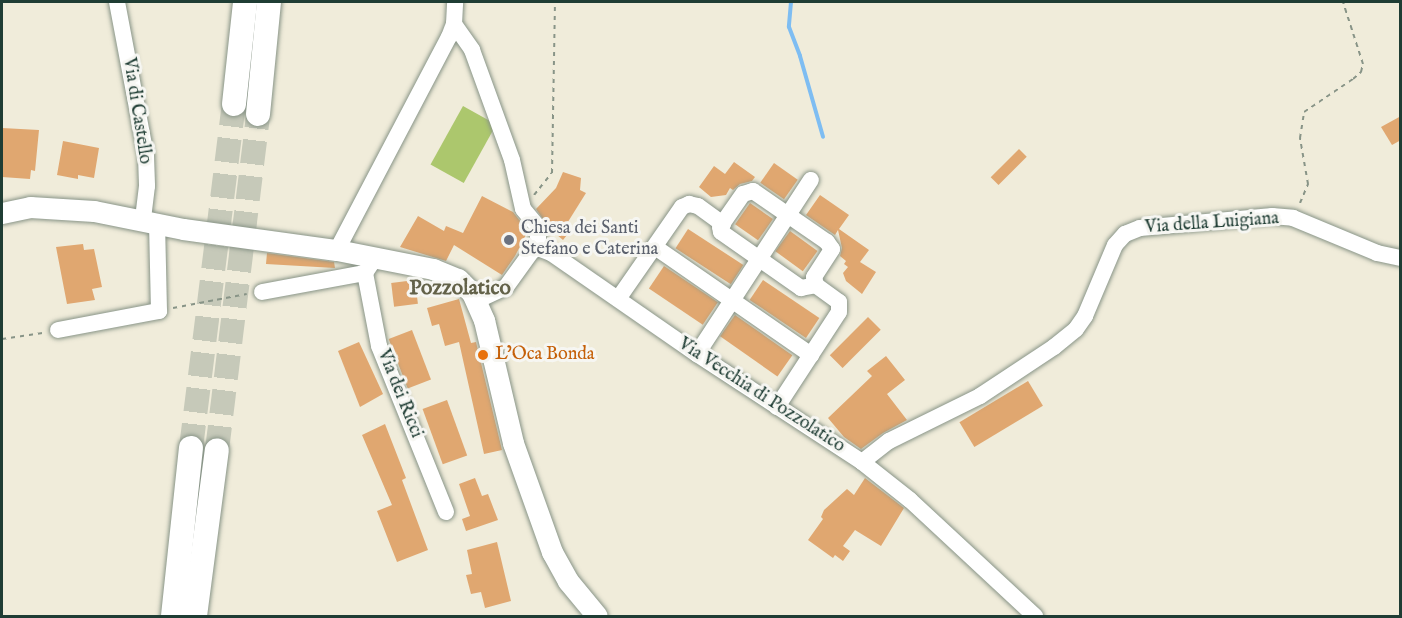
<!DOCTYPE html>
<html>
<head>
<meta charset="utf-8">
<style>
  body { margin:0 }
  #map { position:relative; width:1402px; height:618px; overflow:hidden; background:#f0ecda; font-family:"IM FELL English",serif }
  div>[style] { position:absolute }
  .green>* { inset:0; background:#acc76d; transform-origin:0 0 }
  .stream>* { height:4px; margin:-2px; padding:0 2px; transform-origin:2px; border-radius:2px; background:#7ebdf2 }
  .building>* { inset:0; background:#e0a770; transform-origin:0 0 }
  .highway-tunnel>* { height:24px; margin-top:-12px; transform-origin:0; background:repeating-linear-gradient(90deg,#c6c9b9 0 24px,transparent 0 36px) }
  .path>* { height:2px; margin-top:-1px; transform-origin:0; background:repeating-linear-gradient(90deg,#889487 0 4.5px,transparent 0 9px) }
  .roads { filter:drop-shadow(0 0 2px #889487) drop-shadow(0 0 2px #889487) }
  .minor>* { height:16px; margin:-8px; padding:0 8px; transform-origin:8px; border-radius:8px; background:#fff }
  .major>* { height:21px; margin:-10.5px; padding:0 10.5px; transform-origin:10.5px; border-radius:10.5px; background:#fff }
  .highway>* { height:24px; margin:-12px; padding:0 12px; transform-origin:12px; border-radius:12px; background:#fff }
  .dots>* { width:16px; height:16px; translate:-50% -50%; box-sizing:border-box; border:3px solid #f6f6f2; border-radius:50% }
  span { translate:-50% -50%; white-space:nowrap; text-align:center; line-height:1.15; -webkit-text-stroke:6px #f6f6f2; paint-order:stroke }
  .street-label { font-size:18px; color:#1f3d34 }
  .worship-label { font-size:18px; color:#5b616d }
  .left { translate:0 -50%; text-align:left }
  .food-label { font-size:18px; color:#c56008 }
  .quarter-label { font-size:21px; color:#636249; font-weight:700 }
  .frame { position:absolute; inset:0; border:3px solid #1f3d34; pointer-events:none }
</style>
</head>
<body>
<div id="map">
  <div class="green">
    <div style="left:463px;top:106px;width:38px;height:67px;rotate:29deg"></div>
  </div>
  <div class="stream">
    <div style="left:791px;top:2px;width:25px;rotate:95deg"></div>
    <div style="left:789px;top:27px;width:31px;rotate:69deg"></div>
    <div style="left:800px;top:56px;width:84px;rotate:74.1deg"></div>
  </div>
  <div class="building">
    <div style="clip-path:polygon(1401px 116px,1401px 140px,1392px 145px,1381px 127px)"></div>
    <div style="clip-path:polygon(2px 128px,39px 130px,35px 171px,31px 170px,30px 179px,2px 177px)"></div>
    <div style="clip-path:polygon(63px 141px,99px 148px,94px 178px,78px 175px,78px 179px,57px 175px)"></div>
    <div style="left:1019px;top:149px;width:11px;height:40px;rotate:45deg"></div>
    <div style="clip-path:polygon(734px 162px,755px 177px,752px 181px,740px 184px,733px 190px,730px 188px,726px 195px,711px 197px,699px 187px,714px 166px,725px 174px)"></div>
    <div style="left:774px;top:163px;width:29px;height:24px;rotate:35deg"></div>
    <div style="clip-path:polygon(563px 172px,581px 178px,580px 190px,586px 193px,566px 225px,571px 230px,563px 240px,549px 228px,536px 209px,556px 188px)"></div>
    <div style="clip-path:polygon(820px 195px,849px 215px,839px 229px,869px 250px,860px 262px,876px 272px,862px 294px,846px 281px,843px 273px,848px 267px,844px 264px,846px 261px,840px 256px,842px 248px,838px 230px,835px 235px,806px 215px)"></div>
    <div style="clip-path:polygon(482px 196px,513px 212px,528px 231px,515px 256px,502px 275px,454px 245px,446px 261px,400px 247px,418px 216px,444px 231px,446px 226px,463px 233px)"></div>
    <div style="left:750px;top:203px;width:28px;height:26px;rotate:35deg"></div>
    <div style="left:688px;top:229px;width:66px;height:23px;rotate:33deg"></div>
    <div style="left:790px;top:231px;width:34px;height:25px;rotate:36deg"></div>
    <div style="clip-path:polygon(83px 244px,84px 250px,94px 249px,102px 287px,92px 289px,95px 300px,67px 304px,56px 247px)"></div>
    <div style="clip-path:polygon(267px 253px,334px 262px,335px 268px,266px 264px)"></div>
    <div style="left:664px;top:266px;width:65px;height:27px;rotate:34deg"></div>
    <div style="left:415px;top:280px;width:24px;height:24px;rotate:83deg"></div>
    <div style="left:763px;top:280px;width:68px;height:24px;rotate:34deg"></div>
    <div style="clip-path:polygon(459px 299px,471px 343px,476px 342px,502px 450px,484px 454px,459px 342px,445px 346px,439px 324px,432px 326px,427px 308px)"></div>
    <div style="left:735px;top:315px;width:70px;height:26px;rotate:35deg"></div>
    <div style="left:868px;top:317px;width:18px;height:54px;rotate:45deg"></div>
    <div style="left:412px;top:330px;width:53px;height:25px;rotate:69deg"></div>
    <div style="clip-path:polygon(359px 342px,383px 394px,360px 407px,338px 351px)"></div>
    <div style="clip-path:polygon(886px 356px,905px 380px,887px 394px,907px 420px,883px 433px,861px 449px,844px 437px,828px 418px,872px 376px,867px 371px)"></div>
    <div style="left:1028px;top:381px;width:29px;height:80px;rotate:59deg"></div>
    <div style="left:447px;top:400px;width:59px;height:26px;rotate:70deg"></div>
    <div style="clip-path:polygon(385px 424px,406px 478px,402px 480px,428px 550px,397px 562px,377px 511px,392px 505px,362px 435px)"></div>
    <div style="clip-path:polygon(475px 478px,482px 496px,488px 494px,498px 520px,466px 531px,462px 519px,470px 516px,459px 484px)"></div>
    <div style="clip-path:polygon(865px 478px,904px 508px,881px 546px,855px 530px,843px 546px,850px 551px,843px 561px,835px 555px,833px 558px,808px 540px,823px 519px,821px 517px,824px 510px,847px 489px,854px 495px)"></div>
    <div style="clip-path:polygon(497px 542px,511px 601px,485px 608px,481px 592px,471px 594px,466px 575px,472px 574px,467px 550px)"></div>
  </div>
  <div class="highway-tunnel">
    <div style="left:191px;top:448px;width:347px;rotate:-82.9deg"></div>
    <div style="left:217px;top:450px;width:338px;rotate:-83deg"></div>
  </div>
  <div class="path">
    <div style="left:534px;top:195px;width:28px;rotate:-51deg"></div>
    <div style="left:552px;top:173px;width:171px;rotate:-89deg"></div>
    <div style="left:1300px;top:203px;width:21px;rotate:-67deg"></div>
    <div style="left:1308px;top:184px;width:47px;rotate:-99.9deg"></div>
    <div style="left:1300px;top:138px;width:26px;rotate:-81deg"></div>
    <div style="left:1304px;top:112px;width:59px;rotate:-34deg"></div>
    <div style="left:1353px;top:79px;width:11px;rotate:-41deg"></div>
    <div style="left:1361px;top:72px;width:8px;rotate:-76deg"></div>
    <div style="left:1363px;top:64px;width:65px;rotate:-107.9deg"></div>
    <div style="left:173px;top:308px;width:75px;rotate:-10.7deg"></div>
    <div style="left:2px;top:339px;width:41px;rotate:-8.3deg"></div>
  </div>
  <div class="roads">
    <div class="minor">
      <div style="left:117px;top:2px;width:157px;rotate:79.3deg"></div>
      <div style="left:146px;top:156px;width:30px;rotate:88deg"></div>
      <div style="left:147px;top:186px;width:35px;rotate:97deg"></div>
      <div style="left:454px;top:24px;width:32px;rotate:55deg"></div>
      <div style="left:472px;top:50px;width:117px;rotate:70deg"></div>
      <div style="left:512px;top:160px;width:50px;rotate:77.3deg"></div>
      <div style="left:523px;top:209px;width:23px;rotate:50deg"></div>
      <div style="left:538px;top:227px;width:21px;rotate:90deg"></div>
      <div style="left:655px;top:247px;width:190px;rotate:34.7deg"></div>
      <div style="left:337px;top:250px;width:241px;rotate:-62.3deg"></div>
      <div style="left:449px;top:37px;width:14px;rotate:-69deg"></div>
      <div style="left:454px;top:24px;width:22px;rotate:-87deg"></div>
      <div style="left:365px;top:273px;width:74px;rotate:79.1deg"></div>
      <div style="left:379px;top:346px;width:179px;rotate:68deg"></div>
      <div style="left:262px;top:292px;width:105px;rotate:-10.5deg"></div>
      <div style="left:365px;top:273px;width:11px;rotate:-56deg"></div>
      <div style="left:618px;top:299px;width:112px;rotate:-55.2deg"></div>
      <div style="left:682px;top:207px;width:8px;rotate:-23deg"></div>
      <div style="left:689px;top:204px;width:9px;rotate:13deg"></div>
      <div style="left:698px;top:206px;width:31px;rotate:36deg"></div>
      <div style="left:476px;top:301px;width:33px;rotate:-25deg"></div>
      <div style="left:506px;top:287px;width:44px;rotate:-54.2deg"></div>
      <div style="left:532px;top:251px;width:7px;rotate:-27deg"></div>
      <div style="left:538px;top:248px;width:14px;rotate:21deg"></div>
      <div style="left:551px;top:253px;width:178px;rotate:34.7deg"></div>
      <div style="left:697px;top:354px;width:197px;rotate:33.2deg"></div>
      <div style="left:862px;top:462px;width:61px;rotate:38.4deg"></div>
      <div style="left:910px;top:500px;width:171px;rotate:42.9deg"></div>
      <div style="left:58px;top:330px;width:103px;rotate:-10.7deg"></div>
      <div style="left:159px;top:311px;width:87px;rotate:-91.3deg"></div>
      <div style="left:697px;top:354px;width:208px;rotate:-56.8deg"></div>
      <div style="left:777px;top:407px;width:113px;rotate:-56.9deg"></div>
      <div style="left:839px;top:312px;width:10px;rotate:-90deg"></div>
      <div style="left:839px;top:302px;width:29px;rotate:-144deg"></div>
      <div style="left:816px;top:285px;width:8px;rotate:-104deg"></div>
      <div style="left:814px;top:277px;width:33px;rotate:-57deg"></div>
      <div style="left:832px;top:249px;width:9px;rotate:-126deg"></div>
      <div style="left:827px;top:242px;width:90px;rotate:-145.4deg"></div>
      <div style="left:753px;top:191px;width:10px;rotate:163deg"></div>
      <div style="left:743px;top:194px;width:40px;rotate:124.9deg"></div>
      <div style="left:720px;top:227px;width:5px;rotate:79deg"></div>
      <div style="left:721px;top:232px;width:98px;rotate:35deg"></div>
      <div style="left:801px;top:288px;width:15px;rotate:-11deg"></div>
      <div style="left:862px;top:462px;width:34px;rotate:-38deg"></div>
      <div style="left:889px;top:441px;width:102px;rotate:-26.3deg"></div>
      <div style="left:980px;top:396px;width:89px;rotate:-33.5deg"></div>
      <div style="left:1054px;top:347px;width:28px;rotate:-39deg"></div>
      <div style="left:1076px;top:329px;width:16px;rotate:-55deg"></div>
      <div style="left:1085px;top:316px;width:77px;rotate:-67.1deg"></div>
      <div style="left:1115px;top:245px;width:15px;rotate:-48deg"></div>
      <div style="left:1125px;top:234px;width:16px;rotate:-22deg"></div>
      <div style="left:1140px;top:228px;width:133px;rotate:-5.2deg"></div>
      <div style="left:1272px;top:216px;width:21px;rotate:5deg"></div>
      <div style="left:1293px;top:218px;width:91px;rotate:22.6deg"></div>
      <div style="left:1377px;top:253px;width:24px;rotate:12deg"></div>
    </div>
    <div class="major">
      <div style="left:2px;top:213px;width:29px;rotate:-12deg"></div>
      <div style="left:30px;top:207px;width:64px;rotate:3.6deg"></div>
      <div style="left:94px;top:211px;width:91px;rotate:11.4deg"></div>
      <div style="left:183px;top:229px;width:155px;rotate:7.8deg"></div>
      <div style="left:337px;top:250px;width:98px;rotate:11.2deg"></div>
      <div style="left:433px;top:269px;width:27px;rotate:22deg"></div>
      <div style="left:458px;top:279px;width:20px;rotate:45deg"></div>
      <div style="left:472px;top:293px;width:30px;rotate:66deg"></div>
      <div style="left:484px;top:320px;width:126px;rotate:76.7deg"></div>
      <div style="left:513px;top:443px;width:116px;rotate:70.3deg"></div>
      <div style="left:552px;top:552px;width:33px;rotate:61deg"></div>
      <div style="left:568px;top:581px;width:45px;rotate:50.4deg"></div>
    </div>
    <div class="highway">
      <div style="left:234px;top:104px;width:103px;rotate:-83.8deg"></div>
      <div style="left:258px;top:114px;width:113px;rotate:-84.4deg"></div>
      <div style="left:173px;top:616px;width:169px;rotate:-83.9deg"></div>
      <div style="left:195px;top:616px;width:167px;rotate:-82.5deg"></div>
    </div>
  </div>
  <div class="dots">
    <div style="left:509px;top:240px;background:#6b7280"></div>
    <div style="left:483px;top:355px;background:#e8710a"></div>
  </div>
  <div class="street-label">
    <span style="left:136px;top:111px;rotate:81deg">Via di Castello</span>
    <span style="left:1212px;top:224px;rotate:-4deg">Via della Luigiana</span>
    <span style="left:399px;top:394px;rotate:68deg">Via dei Ricci</span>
    <span style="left:761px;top:396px;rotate:33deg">Via Vecchia di Pozzolatico</span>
  </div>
  <div class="worship-label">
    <span class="left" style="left:521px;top:240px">Chiesa dei Santi<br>Stefano e Caterina</span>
  </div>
  <div class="food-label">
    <span class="left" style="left:495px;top:355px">L’Oca Bonda</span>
  </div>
  <div class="quarter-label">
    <span style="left:460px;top:289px">Pozzolatico</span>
  </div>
  <div class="frame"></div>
</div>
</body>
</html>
